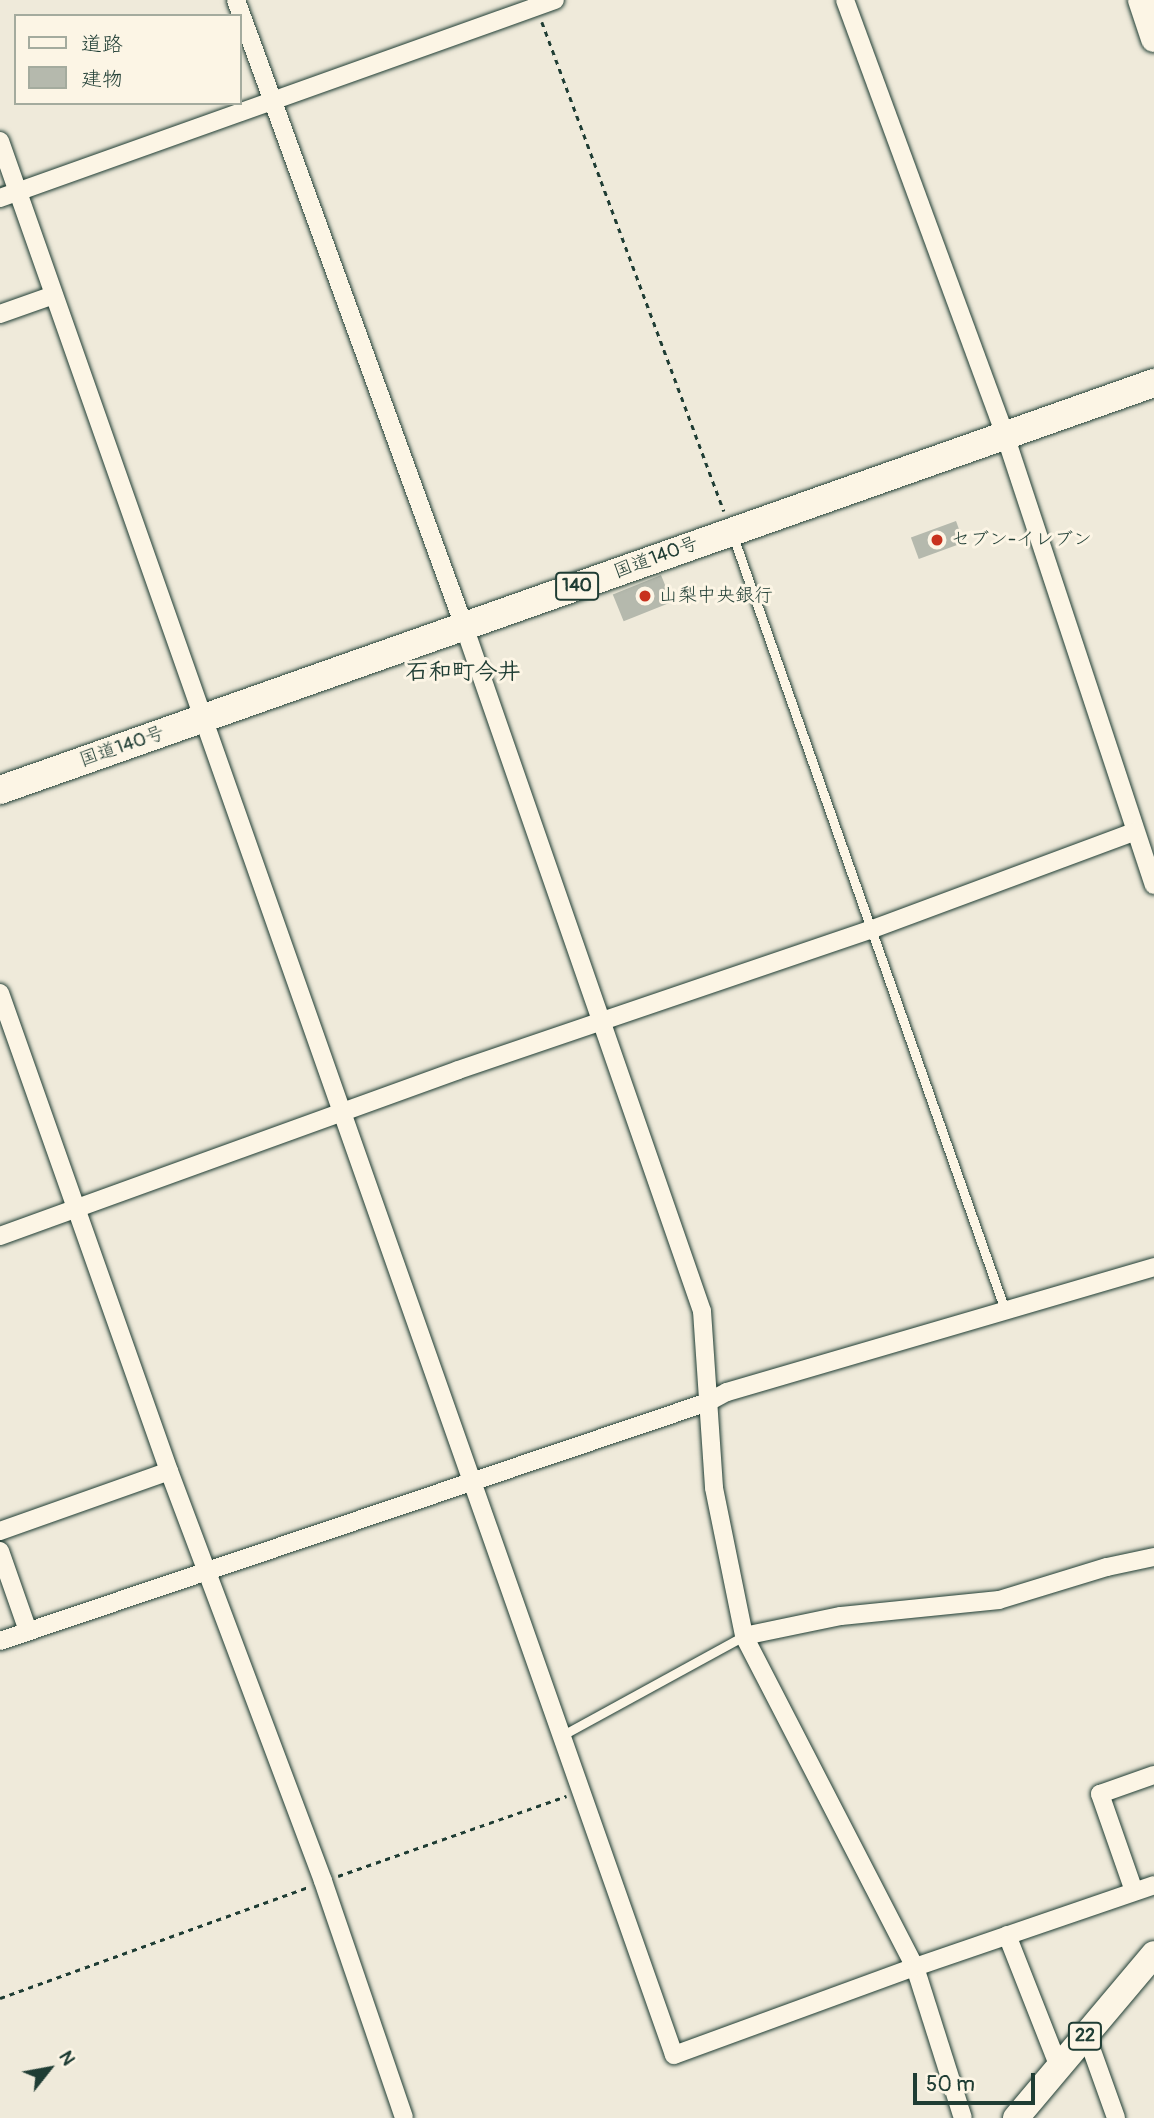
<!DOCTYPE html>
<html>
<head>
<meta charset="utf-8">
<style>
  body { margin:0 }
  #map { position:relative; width:1154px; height:2118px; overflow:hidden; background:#efeada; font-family:Pangolin,"Klee One",sans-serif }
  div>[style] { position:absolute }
  .stream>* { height:5px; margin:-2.5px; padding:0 2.5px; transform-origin:2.5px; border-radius:2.5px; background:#9fa89a }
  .building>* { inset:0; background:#b5b9ad; transform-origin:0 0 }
  .path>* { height:2.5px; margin-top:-1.25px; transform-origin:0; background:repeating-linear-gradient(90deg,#1f3d34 0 5px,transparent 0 10px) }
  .roads { filter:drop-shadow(0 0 2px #1f3d34) drop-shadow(0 0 2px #1f3d34) }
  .service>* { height:9px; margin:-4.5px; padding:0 4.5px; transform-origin:4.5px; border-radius:4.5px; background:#fcf5e5 }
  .minor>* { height:18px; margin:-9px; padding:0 9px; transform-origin:9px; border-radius:9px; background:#fcf5e5 }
  .primary>* { height:26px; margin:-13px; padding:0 13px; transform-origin:13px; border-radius:13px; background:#fcf5e5 }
  .trunk>* { height:28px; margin:-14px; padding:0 14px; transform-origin:14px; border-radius:14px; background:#fcf5e5 }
  .dots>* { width:19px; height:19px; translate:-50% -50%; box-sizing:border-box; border:4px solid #fcf5e5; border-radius:50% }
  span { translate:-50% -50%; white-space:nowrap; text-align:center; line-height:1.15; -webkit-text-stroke:6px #fcf5e5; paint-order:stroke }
  .shield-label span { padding:2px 5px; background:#fcf5e5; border:2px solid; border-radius:5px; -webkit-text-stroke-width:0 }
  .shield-label { font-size:18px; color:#1f3d34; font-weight:700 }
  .poi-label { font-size:19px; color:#1f3d34 }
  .left { translate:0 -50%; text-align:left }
  .street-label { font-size:19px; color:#1f3d34 }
  .quarter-label { font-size:23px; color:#1f3d34; font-weight:700 }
  .legend { position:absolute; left:14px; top:14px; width:228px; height:91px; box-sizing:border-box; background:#fcf5e5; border:2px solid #a4ab9e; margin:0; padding:9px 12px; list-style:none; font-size:21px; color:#1f3d34 }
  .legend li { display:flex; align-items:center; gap:14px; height:35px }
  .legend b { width:35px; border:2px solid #a4ab9e }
  .north { position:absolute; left:14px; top:2034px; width:70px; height:70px; -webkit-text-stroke:5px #fcf5e5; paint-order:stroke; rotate:59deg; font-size:19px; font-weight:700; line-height:28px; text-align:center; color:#1f3d34 }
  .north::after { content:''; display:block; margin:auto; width:24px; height:32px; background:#1f3d34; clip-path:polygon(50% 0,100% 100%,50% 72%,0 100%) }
  .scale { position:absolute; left:913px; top:2073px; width:122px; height:32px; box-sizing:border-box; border:4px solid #1f3d34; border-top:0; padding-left:9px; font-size:21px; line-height:24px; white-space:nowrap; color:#1f3d34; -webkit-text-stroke:5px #fcf5e5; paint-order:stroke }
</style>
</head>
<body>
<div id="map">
  <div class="stream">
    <div style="left:0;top:188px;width:3px;rotate:-18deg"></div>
  </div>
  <div class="building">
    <div style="left:956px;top:521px;width:23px;height:48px;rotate:70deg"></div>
    <div style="left:661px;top:575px;width:29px;height:52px;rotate:68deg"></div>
  </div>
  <div class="path">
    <div style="left:542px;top:22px;width:522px;rotate:69.59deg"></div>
    <div style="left:338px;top:1876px;width:242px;rotate:-19.3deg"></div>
    <div style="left:0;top:1998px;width:328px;rotate:-19.8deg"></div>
  </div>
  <div class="roads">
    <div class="service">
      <div style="left:733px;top:536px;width:820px;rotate:70.64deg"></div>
      <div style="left:561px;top:1736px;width:209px;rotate:-28.7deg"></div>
    </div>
    <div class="minor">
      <div style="left:236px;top:0;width:666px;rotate:69.99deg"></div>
      <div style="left:464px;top:626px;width:725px;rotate:70.84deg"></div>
      <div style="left:702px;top:1311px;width:177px;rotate:86.1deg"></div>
      <div style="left:714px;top:1488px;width:151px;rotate:78.5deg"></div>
      <div style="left:744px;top:1636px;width:373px;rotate:62.7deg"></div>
      <div style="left:915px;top:1967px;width:158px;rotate:72.4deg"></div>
      <div style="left:845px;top:0;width:463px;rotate:69.8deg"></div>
      <div style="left:1005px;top:435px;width:474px;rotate:71.7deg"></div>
      <div style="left:0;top:141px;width:2029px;rotate:70.6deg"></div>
      <div style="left:674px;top:2055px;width:257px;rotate:-20.1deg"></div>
      <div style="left:915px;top:1967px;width:253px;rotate:-18.9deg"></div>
      <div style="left:0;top:198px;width:589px;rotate:-19.63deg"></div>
      <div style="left:0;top:314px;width:57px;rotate:-19.4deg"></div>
      <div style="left:0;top:993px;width:507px;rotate:70.53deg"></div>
      <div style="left:169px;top:1471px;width:438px;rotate:69.4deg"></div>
      <div style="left:323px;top:1881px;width:250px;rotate:71.1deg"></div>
      <div style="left:0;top:1236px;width:487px;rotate:-19.9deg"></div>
      <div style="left:458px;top:1070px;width:435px;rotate:-18.8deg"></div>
      <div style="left:870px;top:930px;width:282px;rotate:-20.4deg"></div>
      <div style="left:0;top:1531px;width:179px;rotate:-19.5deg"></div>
      <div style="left:0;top:1551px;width:85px;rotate:70.7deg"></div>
      <div style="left:744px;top:1636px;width:99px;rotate:-11.7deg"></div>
      <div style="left:841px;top:1616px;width:159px;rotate:-5.8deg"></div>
      <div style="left:999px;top:1600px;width:113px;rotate:-17deg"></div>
      <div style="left:1107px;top:1567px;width:48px;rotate:-12deg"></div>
      <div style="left:0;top:1641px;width:747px;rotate:-18.65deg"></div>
      <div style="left:708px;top:1402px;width:21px;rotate:-28deg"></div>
      <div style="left:727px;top:1392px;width:445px;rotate:-16.3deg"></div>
      <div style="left:1134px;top:1891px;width:103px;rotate:-109.3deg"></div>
      <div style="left:1100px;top:1794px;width:57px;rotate:-19.4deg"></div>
      <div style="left:1007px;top:1935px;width:142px;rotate:68.5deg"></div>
      <div style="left:1086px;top:2034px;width:89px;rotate:70.3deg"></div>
    </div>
    <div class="primary">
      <div style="left:1141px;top:0;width:41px;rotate:71.6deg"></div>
      <div style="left:1016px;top:2118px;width:214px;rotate:-49.9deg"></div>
    </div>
    <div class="trunk">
      <div style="left:0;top:790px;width:1224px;rotate:-19.43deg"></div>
    </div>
  </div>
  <div class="dots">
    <div style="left:937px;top:540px;background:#c8321e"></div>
    <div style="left:645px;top:596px;background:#c8321e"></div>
  </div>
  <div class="shield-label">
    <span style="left:577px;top:586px">140</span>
    <span style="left:1085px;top:2036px">22</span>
  </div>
  <div class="poi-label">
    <span class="left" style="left:951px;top:540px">セブン-イレブン</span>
    <span class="left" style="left:659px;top:596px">山梨中央銀行</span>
  </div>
  <div class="street-label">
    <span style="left:656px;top:558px;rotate:-20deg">国道140号</span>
    <span style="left:122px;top:747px;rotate:-19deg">国道140号</span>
  </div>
  <div class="quarter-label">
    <span style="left:463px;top:672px">石和町今井</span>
  </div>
  <ul class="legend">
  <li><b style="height:9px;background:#fcf5e5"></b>道路</li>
  <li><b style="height:19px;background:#b5b9ad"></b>建物</li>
  </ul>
  <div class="north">N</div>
  <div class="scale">50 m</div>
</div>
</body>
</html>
